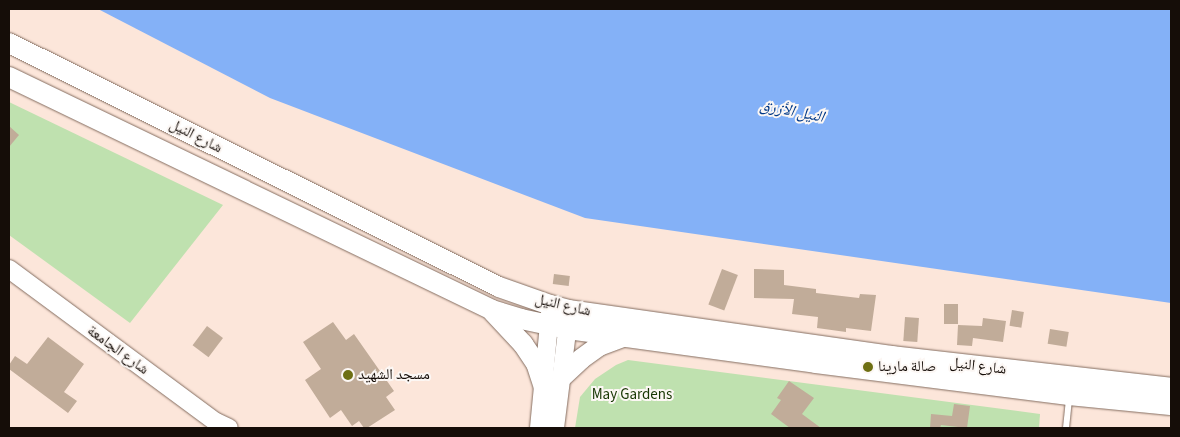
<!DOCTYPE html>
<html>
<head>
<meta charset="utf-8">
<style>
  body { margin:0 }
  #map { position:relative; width:1180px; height:437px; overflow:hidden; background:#fce6da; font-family:"Source Sans 3","Noto Naskh Arabic",sans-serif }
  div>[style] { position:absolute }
  .green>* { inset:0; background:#bfe1af }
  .water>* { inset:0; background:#84b1f7 }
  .building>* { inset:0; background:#c1ac99; transform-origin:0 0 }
  .roads { filter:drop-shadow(0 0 1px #846d60) drop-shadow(0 0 1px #846d60) }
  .service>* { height:6px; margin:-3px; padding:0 3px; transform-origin:3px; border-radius:3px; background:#fff }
  .secondary>* { height:18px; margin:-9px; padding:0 9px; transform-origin:9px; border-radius:9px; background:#fff }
  .primary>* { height:20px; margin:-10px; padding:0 10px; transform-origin:10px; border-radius:10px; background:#fff }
  .dots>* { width:14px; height:14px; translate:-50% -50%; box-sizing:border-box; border:2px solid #fcf7f4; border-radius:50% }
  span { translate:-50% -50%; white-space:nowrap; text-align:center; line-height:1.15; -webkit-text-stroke:4px #fcf7f4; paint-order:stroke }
  .street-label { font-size:15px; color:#150d08 }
  .poi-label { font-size:15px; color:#150d08 }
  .left { translate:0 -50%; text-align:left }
  .park-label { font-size:15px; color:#173602 }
  .water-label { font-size:16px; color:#003887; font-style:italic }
  .frame { position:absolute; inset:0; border:10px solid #150d08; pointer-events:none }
</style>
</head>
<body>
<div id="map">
  <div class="green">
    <div style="clip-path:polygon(9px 102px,223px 205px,130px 323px,9px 235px)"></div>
    <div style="clip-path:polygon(628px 360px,1040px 414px,1039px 428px,575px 428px,580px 397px,595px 379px,616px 365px)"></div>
  </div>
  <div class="water">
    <div style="clip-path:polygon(98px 9px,1171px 9px,1171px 303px,585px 218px,270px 98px)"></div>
  </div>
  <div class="building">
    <div style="clip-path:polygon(9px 126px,19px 135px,9px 147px)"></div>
    <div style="left:722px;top:269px;width:17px;height:38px;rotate:21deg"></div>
    <div style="clip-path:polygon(754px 269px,784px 270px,784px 285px,816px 289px,816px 293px,859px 298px,860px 294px,876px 295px,871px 331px,846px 328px,846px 332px,817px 328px,818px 317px,792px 314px,794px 299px,754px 298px)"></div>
    <div style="left:554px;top:274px;width:16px;height:10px;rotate:7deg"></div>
    <div style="left:944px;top:304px;width:14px;height:20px"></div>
    <div style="left:1012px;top:310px;width:12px;height:16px;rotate:9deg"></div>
    <div style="left:905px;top:317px;width:14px;height:24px;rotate:4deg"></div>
    <div style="clip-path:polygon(983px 318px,1006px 321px,1003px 342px,973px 338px,972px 346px,957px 345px,958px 325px,982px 326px)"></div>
    <div style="clip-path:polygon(333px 322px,346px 340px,354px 334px,394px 391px,386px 397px,395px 410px,367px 428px,364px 428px,359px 421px,352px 426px,341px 410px,330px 418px,305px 380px,321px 369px,303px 342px)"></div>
    <div style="left:207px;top:326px;width:20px;height:24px;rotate:37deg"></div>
    <div style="left:1050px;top:329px;width:19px;height:15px;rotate:9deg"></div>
    <div style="clip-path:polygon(48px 337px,84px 364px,64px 392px,77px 401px,68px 413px,9px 369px,9px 365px,15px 356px,27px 364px)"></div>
    <div style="clip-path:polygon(789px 381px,814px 398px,802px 414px,821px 428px,790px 428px,771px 414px,781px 400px,777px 398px)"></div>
    <div style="clip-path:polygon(954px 404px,970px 406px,967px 428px,941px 425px,940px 428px,930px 428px,931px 414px,952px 416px)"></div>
  </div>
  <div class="roads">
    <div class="service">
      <div style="left:1066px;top:428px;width:31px;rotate:-84deg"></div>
    </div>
    <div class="secondary">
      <div style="left:9px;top:269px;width:257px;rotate:36.5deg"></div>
      <div style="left:216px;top:422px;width:14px;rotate:25deg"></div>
      <div style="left:539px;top:428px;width:116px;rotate:-84.5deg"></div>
      <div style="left:555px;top:428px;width:114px;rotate:-82.9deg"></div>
    </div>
    <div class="primary">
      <div style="left:9px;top:43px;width:547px;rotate:26.47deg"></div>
      <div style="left:499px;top:287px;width:54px;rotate:19.4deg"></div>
      <div style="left:550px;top:305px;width:20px;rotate:15deg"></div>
      <div style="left:569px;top:310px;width:326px;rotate:8.1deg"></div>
      <div style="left:892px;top:356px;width:281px;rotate:6.5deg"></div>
      <div style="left:9px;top:77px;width:536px;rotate:25.75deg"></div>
      <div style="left:492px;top:310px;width:30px;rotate:17deg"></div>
      <div style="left:521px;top:319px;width:48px;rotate:12deg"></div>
      <div style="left:568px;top:329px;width:250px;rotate:7.8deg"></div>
      <div style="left:816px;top:363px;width:255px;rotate:7.2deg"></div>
      <div style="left:1069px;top:395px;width:102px;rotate:5.6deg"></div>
      <div style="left:493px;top:312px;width:44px;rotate:46.8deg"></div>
      <div style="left:523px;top:344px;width:23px;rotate:56deg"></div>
      <div style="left:536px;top:363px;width:25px;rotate:72deg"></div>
      <div style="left:562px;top:377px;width:26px;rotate:-43deg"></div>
      <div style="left:581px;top:359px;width:22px;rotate:-36deg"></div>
      <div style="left:599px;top:346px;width:25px;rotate:-21deg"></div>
    </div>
  </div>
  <div class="dots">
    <div style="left:868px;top:367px;background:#6e6f13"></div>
    <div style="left:348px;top:375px;background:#6e6f13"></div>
  </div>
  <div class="street-label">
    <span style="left:196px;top:136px;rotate:27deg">شارع النيل</span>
    <span style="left:563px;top:305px;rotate:13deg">شارع النيل</span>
    <span style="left:118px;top:350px;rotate:36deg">شارع الجامعة</span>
    <span style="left:978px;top:366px;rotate:7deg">شارع النيل</span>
  </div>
  <div class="poi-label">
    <span class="left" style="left:878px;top:367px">صالة مارينا</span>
    <span class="left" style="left:358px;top:375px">مسجد الشهيد</span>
  </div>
  <div class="park-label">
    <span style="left:632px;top:395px">May Gardens</span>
  </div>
  <div class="water-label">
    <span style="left:792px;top:111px;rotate:11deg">النيل الأزرق</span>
  </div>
  <div class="frame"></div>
</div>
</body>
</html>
